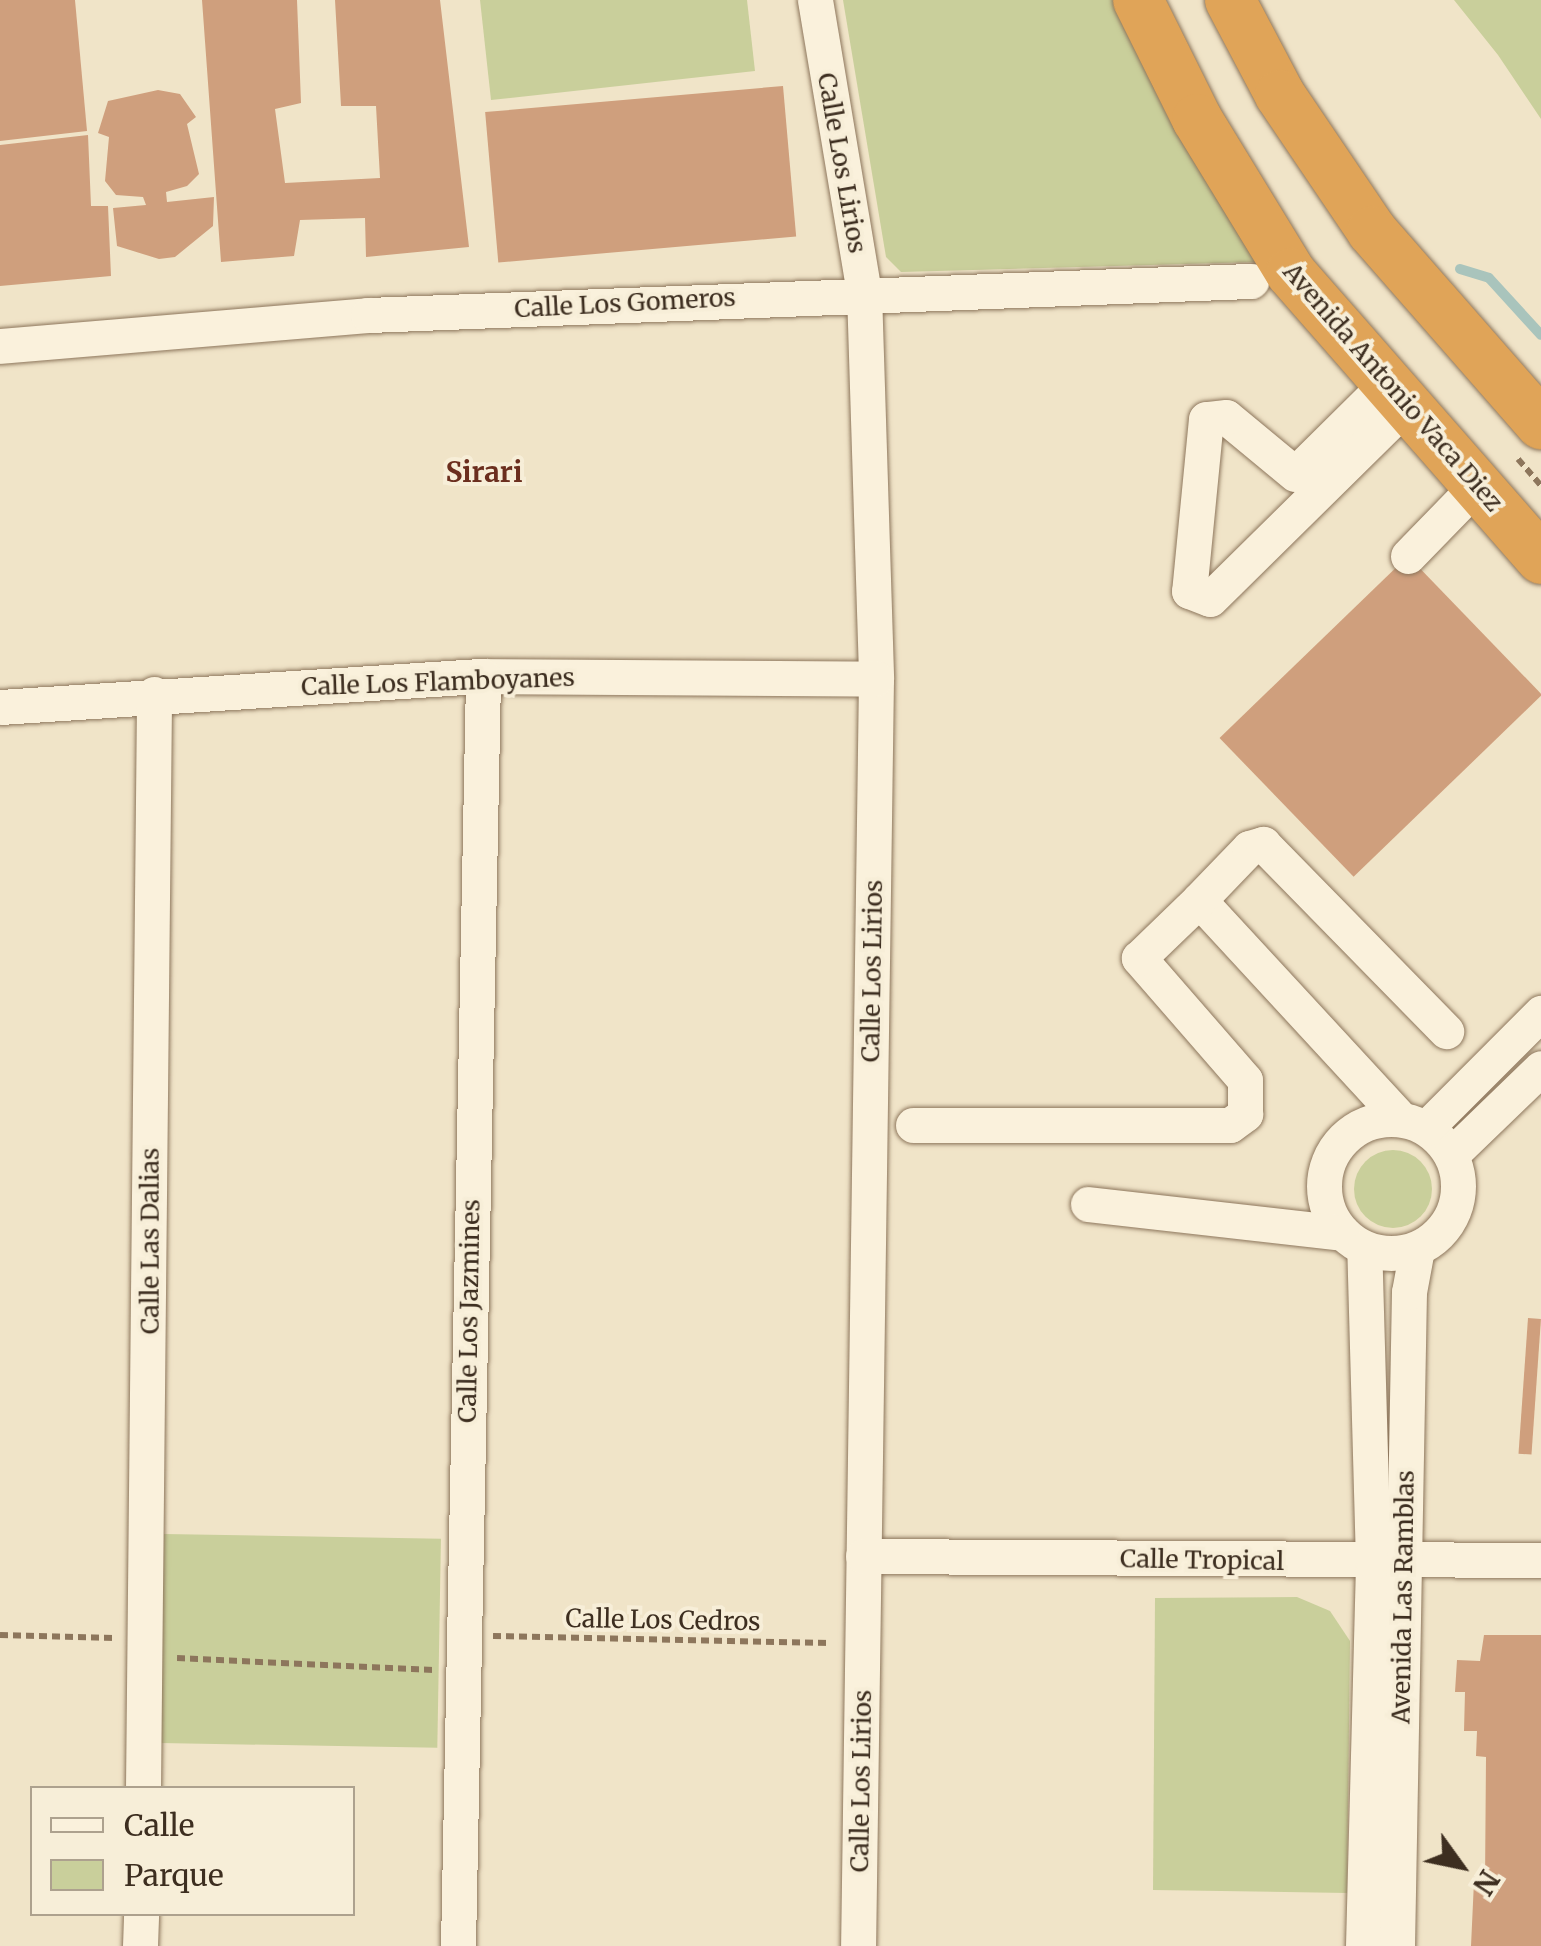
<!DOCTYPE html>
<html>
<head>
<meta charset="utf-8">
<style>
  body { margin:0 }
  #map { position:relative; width:1541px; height:1946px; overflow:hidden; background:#f0e4c8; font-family:Merriweather,serif }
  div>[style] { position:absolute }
  .green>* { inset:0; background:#c9cf9b; transform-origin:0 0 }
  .round { border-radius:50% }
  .stream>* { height:10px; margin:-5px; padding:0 5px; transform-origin:5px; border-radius:5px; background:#a9c4bc }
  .building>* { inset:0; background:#cf9f7d; transform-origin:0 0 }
  .path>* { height:6px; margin-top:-3px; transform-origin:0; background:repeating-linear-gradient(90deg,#8d765c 0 8px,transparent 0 13px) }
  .roads { filter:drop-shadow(0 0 2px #8d765c) drop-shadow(0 0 2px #8d765c) }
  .minor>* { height:35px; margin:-17.5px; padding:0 17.5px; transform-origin:17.5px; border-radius:17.5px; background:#faf1dc }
  .minor>.ring { margin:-17.5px; padding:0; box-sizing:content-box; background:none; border:35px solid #faf1dc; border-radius:50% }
  .highway>* { height:50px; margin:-25px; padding:0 25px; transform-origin:25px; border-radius:25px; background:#e0a458 }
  span { translate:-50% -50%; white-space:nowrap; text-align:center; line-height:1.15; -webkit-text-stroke:8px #f7eed8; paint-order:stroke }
  .street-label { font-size:25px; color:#3d2e20 }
  .neighbourhood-label { font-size:28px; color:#6b2e1e; font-weight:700 }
  .legend { position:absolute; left:30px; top:1786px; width:325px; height:130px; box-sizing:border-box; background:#f7eed8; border:2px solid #ada18e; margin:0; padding:12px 18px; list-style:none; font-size:30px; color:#3d2e20 }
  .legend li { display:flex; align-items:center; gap:20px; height:50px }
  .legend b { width:50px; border:2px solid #ada18e }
  .north { position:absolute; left:1411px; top:1816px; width:100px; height:100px; -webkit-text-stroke:8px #f7eed8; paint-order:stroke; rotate:123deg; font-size:28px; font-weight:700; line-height:40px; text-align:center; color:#3d2e20 }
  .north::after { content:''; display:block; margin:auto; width:35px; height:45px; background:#3d2e20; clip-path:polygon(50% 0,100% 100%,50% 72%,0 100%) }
</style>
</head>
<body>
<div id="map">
  <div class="green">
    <div style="clip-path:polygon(480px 0,747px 0,755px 71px,491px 100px)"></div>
    <div style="clip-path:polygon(843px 0,1113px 0,1258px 262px,901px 272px,886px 257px)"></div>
    <div style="clip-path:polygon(1454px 0,1541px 0,1541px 119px,1498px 55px)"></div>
    <div class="round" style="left:1354px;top:1150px;width:78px;height:78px"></div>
    <div style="left:164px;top:1534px;width:277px;height:209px;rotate:1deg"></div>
    <div style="clip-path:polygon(1297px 1597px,1330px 1611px,1350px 1641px,1347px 1893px,1153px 1890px,1155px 1598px)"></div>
  </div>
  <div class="stream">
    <div style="left:1460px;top:269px;width:30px;rotate:17deg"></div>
    <div style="left:1489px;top:278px;width:77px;rotate:47.6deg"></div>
  </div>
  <div class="building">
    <div style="clip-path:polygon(0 0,75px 0,87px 131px,0 141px)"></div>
    <div style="clip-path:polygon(202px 0,297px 0,301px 103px,275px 109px,285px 183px,380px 178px,376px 106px,341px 106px,335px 0,440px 0,469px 247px,366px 257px,365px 218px,300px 220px,294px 256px,221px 262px)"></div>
    <div style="left:783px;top:86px;width:151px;height:299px;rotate:85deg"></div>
    <div style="clip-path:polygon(158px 90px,180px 94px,196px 117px,187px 124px,199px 174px,187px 186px,166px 192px,167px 202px,214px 197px,213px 226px,175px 257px,159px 259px,117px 246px,113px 208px,146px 205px,143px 197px,116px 195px,105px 181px,109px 137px,98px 133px,108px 101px)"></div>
    <div style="clip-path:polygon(88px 135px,91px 206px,108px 206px,111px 276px,0 286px,0 145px)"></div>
    <div style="left:1408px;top:556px;width:193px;height:262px;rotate:46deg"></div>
    <div style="left:1528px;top:1318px;width:13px;height:136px;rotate:4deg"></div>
    <div style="clip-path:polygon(1484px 1635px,1541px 1635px,1541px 1946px,1471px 1946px,1474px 1881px,1485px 1881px,1486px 1757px,1476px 1756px,1477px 1731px,1464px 1731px,1465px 1692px,1455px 1692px,1457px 1660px,1480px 1661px)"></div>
  </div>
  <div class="path">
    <div style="left:1518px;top:459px;width:35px;rotate:49deg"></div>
    <div style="left:0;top:1635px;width:114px;rotate:1.5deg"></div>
    <div style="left:493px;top:1636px;width:338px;rotate:1.2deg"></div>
    <div style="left:177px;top:1658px;width:257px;rotate:2.7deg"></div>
  </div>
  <div class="roads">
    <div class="minor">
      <div style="left:815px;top:0;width:296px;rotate:80.5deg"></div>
      <div style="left:864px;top:292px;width:387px;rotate:88.2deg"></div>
      <div style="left:876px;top:679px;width:1267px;rotate:90.81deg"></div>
      <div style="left:0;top:346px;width:369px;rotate:-4.8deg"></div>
      <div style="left:368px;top:315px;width:884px;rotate:-2.21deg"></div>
      <div style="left:1387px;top:383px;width:129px;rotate:135.3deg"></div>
      <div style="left:1295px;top:474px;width:89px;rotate:-140.4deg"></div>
      <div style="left:1226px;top:417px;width:20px;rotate:174deg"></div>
      <div style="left:1206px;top:419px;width:173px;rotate:95.6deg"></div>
      <div style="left:1189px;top:591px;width:22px;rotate:21deg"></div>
      <div style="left:1210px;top:599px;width:276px;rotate:-44.6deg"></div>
      <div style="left:1408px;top:556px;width:99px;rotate:-45.8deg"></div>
      <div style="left:0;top:707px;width:484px;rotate:-3.7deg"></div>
      <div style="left:483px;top:676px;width:393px;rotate:0.4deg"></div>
      <div style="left:1401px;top:1119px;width:298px;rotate:-132.7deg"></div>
      <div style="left:1199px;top:900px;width:72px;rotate:-46.1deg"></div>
      <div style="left:1249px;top:848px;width:15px;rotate:-16deg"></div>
      <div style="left:1263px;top:844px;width:262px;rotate:45.6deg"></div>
      <div class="ring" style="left:1324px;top:1119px;width:99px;height:99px"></div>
      <div style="left:913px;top:1125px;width:317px"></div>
      <div style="left:1230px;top:1125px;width:19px;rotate:-36deg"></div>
      <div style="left:1245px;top:1114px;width:34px;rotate:-90deg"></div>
      <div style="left:1245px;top:1080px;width:162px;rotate:-131deg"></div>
      <div style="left:1139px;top:958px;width:83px;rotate:-44deg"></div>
      <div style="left:1426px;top:1128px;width:163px;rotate:-45deg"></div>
      <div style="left:1451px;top:1155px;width:125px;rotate:-44deg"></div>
      <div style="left:1088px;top:1204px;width:256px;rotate:6.5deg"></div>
      <div style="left:863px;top:1556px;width:678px;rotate:0.34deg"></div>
      <div style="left:143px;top:1788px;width:1094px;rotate:-89.42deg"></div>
      <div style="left:140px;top:1946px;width:32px;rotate:-88deg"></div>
      <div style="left:458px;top:1946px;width:1270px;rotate:-88.87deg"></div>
      <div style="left:1363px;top:1946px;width:384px;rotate:-88.5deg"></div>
      <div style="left:1373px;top:1562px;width:313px;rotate:-91.6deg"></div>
      <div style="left:1397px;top:1946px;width:654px;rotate:-88.95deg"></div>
      <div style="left:1409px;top:1292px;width:44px;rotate:-79.5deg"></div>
    </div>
    <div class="highway">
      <div style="left:1138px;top:0;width:133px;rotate:63.6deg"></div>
      <div style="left:1197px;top:119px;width:180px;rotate:58.6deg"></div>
      <div style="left:1291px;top:273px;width:380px;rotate:48.8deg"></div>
      <div style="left:1230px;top:0;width:107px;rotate:62.2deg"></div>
      <div style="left:1280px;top:95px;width:164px;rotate:55.9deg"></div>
      <div style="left:1372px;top:231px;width:257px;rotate:48.8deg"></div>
    </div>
  </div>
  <div class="street-label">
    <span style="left:842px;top:163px;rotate:80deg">Calle Los Lirios</span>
    <span style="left:625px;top:303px;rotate:-3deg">Calle Los Gomeros</span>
    <span style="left:1393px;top:387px;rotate:49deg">Avenida Antonio Vaca Diez</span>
    <span style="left:438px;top:682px;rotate:-2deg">Calle Los Flamboyanes</span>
    <span style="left:872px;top:971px;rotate:-89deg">Calle Los Lirios</span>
    <span style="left:150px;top:1241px;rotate:-90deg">Calle Las Dalias</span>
    <span style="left:469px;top:1311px;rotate:-89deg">Calle Los Jazmines</span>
    <span style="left:1202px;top:1560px;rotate:1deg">Calle Tropical</span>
    <span style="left:1403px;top:1597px;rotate:-89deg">Avenida Las Ramblas</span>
    <span style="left:663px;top:1620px;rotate:1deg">Calle Los Cedros</span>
    <span style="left:861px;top:1781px;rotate:-89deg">Calle Los Lirios</span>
  </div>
  <div class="neighbourhood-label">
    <span style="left:484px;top:472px">Sirari</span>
  </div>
  <ul class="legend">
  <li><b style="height:12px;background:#faf1dc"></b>Calle</li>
  <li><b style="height:28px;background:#c9cf9b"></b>Parque</li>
  </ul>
  <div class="north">N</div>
</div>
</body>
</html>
